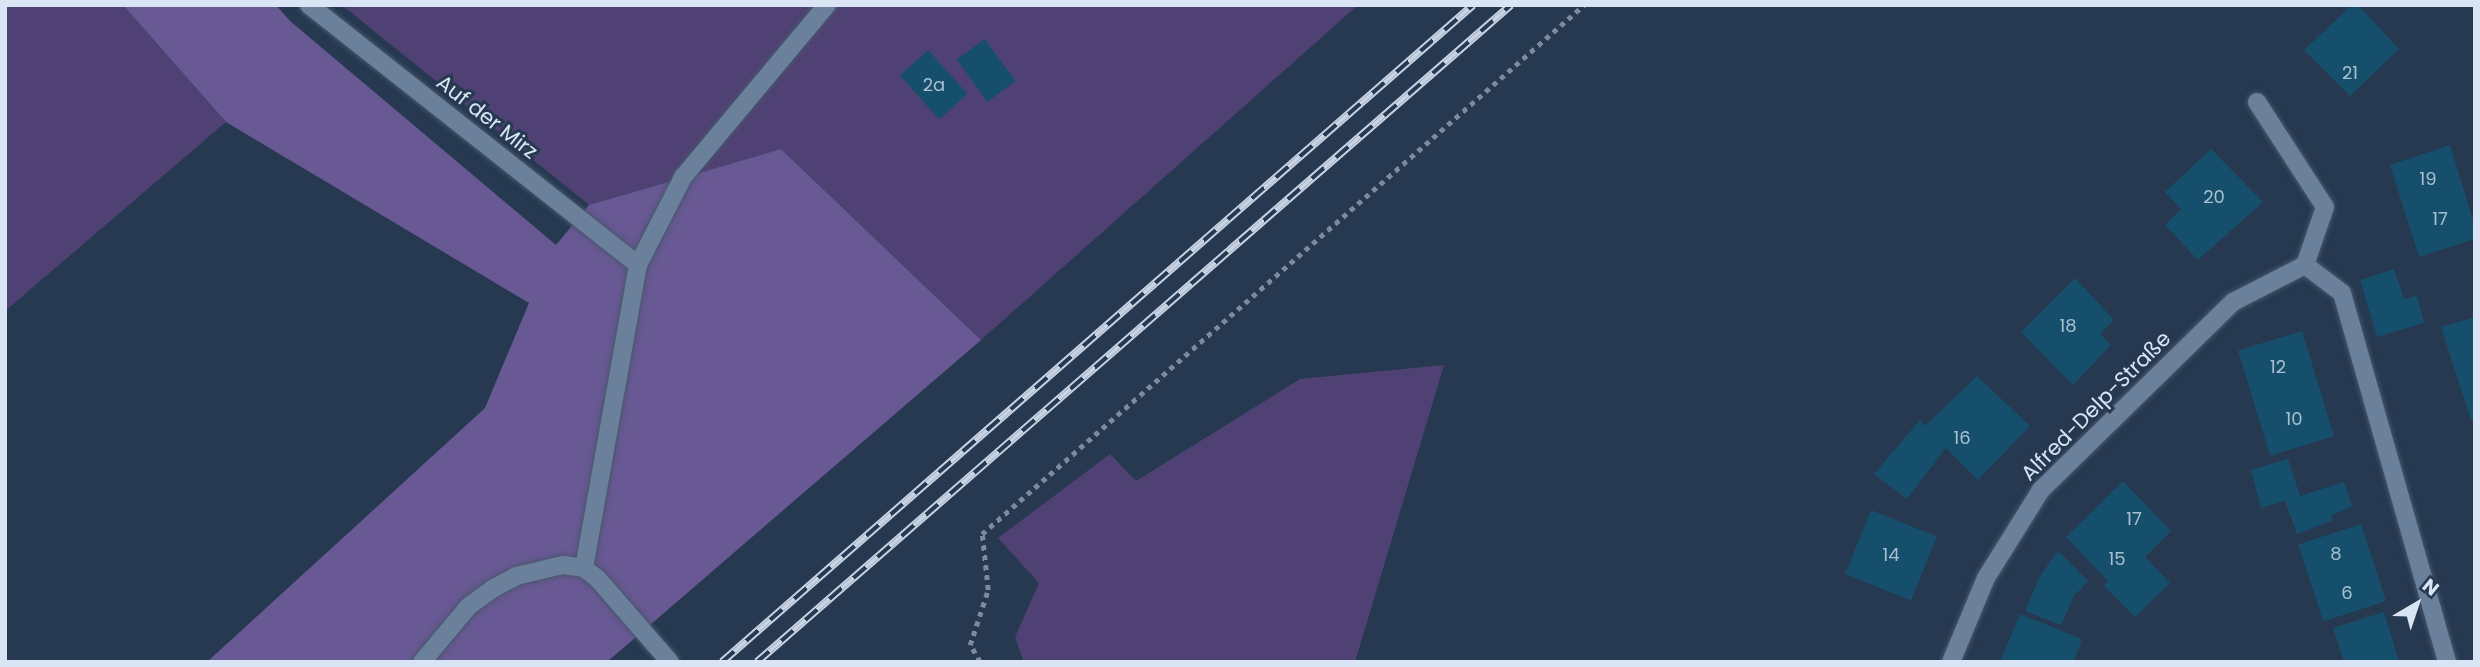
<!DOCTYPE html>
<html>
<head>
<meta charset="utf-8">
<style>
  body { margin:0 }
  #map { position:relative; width:2480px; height:667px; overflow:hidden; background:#263951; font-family:Poppins,sans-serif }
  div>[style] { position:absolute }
  .green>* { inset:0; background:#4f4174 }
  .forest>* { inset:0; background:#685893 }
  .building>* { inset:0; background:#164f6b; transform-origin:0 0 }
  .path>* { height:4.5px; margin-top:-2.25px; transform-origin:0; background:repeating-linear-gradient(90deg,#7b8a9e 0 5px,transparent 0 10px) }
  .roads { filter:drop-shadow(0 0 2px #47576b) drop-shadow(0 0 2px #47576b) }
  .service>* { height:18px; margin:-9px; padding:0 9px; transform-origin:9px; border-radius:9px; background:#6b809b }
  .minor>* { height:18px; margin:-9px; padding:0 9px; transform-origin:9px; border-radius:9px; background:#6b809b }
  .rail>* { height:8px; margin-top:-4px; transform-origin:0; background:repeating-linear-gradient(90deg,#263951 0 16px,#c7d3e3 0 32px); box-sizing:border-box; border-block:2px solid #c7d3e3 }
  span { translate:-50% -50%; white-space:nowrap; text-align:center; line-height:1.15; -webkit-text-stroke:6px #263951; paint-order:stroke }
  .number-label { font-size:18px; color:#a8c0d2 }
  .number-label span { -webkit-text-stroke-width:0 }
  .street-label { font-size:21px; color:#d9e5f4 }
  .frame { position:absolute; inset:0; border:7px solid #d9e5f4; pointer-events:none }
  .north { position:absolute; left:2382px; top:569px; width:70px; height:70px; -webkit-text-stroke:5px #263951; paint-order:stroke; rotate:39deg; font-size:19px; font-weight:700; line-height:28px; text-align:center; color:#d9e5f4 }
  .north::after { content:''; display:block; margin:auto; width:24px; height:32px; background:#d9e5f4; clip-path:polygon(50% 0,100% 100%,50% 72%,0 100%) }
</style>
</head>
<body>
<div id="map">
  <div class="green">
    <div style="clip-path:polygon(5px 5px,123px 5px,226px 122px,5px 311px)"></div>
    <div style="clip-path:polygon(342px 5px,1358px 5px,981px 340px,781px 149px,589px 205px)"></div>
    <div style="clip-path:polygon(1444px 365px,1355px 662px,1024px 662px,1015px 637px,1039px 583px,998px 538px,1110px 454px,1136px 481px,1300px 379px)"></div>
  </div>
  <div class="forest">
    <div style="clip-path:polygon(123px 5px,276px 5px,290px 21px,556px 245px,589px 205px,781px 149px,981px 340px,607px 662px,207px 662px,485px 408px,529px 303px,226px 122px)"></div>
  </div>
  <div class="building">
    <div style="clip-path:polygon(2352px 5px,2358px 5px,2399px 49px,2350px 96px,2304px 50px)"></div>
    <div style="left:985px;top:39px;width:52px;height:35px;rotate:54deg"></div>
    <div style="left:928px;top:50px;width:59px;height:38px;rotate:48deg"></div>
    <div style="clip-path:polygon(2450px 145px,2475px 227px,2475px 239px,2419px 257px,2390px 165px)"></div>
    <div style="clip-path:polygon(2211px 149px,2263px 202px,2198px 260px,2165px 225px,2181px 209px,2165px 192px)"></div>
    <div style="clip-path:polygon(2394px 269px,2404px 299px,2417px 296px,2424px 323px,2377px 337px,2360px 280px)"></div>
    <div style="clip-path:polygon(2075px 278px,2114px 320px,2100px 334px,2111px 345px,2073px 385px,2021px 332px)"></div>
    <div style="clip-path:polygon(2475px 317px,2475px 419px,2471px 420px,2441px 327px)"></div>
    <div style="left:2302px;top:331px;width:110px;height:67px;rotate:73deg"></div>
    <div style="clip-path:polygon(1977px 376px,2030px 426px,1978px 480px,1946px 448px,1907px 499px,1874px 474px,1920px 420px,1925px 426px)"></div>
    <div style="clip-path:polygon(2288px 459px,2300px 496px,2344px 482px,2352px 506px,2331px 516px,2333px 520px,2297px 534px,2285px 501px,2261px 508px,2251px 470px)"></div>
    <div style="clip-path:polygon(2123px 481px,2171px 531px,2145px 557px,2170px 583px,2135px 617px,2104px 586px,2108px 581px,2066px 537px)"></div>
    <div style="left:1871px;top:510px;width:71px;height:69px;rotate:22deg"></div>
    <div style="left:2361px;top:524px;width:81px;height:66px;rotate:72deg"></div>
    <div style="clip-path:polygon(2058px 551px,2088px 581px,2074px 596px,2061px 625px,2025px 611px,2040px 576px)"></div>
    <div style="clip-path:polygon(2384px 612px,2399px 662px,2344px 662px,2333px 628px)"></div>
    <div style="clip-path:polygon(2020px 614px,2082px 639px,2074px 662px,2000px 662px)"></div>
  </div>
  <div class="path">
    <div style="left:980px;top:662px;width:20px;rotate:-120deg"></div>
    <div style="left:970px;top:645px;width:58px;rotate:-71.9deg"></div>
    <div style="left:988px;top:590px;width:56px;rotate:-96.1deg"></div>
    <div style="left:982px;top:534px;width:801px;rotate:-41.31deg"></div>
  </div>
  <div class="roads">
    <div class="service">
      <div style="left:309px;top:5px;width:419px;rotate:38.3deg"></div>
      <div style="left:2257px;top:102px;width:125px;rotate:57.1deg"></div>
      <div style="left:2325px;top:207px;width:61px;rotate:109deg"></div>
    </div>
    <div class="minor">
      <div style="left:584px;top:568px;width:308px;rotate:-79.9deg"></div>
      <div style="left:638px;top:265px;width:99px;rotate:-62.9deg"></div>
      <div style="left:683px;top:177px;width:224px;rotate:-50.1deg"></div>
      <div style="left:422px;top:662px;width:73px;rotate:-50deg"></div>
      <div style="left:469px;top:606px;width:29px;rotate:-36deg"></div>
      <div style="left:492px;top:589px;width:27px;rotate:-28deg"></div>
      <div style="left:516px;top:576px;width:48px;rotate:-13.2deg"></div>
      <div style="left:563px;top:565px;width:21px;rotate:8deg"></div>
      <div style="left:584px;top:568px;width:18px;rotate:38deg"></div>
      <div style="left:598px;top:579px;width:110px;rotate:49.1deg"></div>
      <div style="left:1951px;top:662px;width:91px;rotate:-67.4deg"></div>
      <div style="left:1986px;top:578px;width:104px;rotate:-58deg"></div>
      <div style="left:2041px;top:490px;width:269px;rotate:-44.4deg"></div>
      <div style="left:2233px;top:302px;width:81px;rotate:-27.2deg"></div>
      <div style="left:2305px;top:265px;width:46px;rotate:37.1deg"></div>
      <div style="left:2342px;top:293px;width:384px;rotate:74.1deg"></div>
    </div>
  </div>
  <div class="rail">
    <div style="left:722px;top:662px;width:998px;rotate:-41.18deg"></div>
    <div style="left:757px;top:662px;width:1000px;rotate:-41.07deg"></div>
  </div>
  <div class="number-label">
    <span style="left:2350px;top:73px">21</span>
    <span style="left:934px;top:85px">2a</span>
    <span style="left:2428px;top:179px">19</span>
    <span style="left:2214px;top:197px">20</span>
    <span style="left:2440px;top:219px">17</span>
    <span style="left:2068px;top:326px">18</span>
    <span style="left:2278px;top:367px">12</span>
    <span style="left:2294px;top:419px">10</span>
    <span style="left:1962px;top:438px">16</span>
    <span style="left:2134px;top:519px">17</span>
    <span style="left:2336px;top:554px">8</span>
    <span style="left:1891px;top:555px">14</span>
    <span style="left:2117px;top:559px">15</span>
    <span style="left:2347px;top:593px">6</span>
  </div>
  <div class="street-label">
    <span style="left:487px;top:117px;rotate:38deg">Auf der Mirz</span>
    <span style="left:2096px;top:406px;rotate:-45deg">Alfred-Delp-Straße</span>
  </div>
  <div class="frame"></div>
  <div class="north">N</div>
</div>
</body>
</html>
